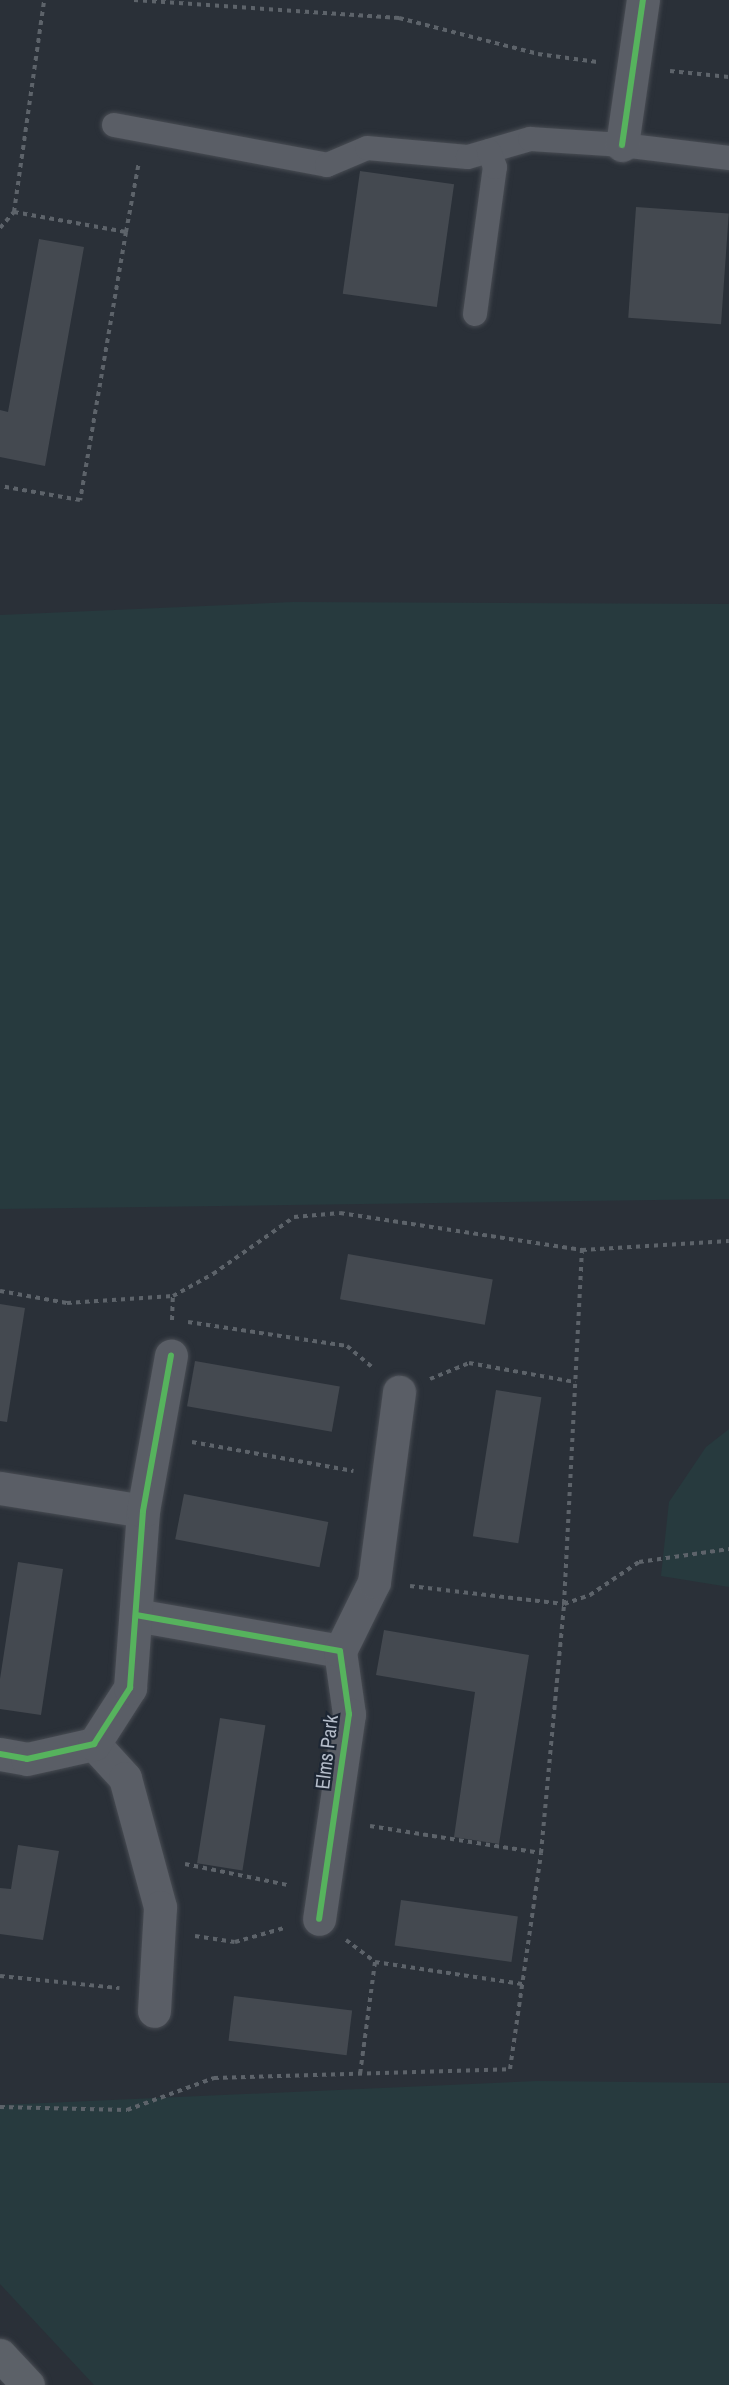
<!DOCTYPE html>
<html>
<head>
<meta charset="utf-8">
<style>
  body { margin:0 }
  #map { position:relative; width:729px; height:2385px; overflow:hidden; background:#2a3038; font-family:"Archivo Narrow",sans-serif }
  div>[style] { position:absolute }
  .green>* { inset:0; background:#273a3e }
  .building>* { inset:0; background:#444950; transform-origin:0 0 }
  .path>* { height:4px; margin-top:-2px; transform-origin:0; background:repeating-linear-gradient(90deg,#5d636a 0 4.5px,transparent 0 9px) }
  .roads { filter:drop-shadow(0 0 2px #484c53) drop-shadow(0 0 2px #484c53) }
  .service>* { height:24px; margin:-12px; padding:0 12px; transform-origin:12px; border-radius:12px; background:#5a5e66 }
  .minor>* { height:33px; margin:-16.5px; padding:0 16.5px; transform-origin:16.5px; border-radius:16.5px; background:#5a5e66 }
  .primary>* { height:33px; margin:-16.5px; padding:0 16.5px; transform-origin:16.5px; border-radius:16.5px; background:#5c6168 }
  .cycleway>* { height:6px; margin:-3px; padding:0 3px; transform-origin:3px; border-radius:3px; background:#56b35d }
  span { translate:-50% -50%; white-space:nowrap; text-align:center; line-height:1.15; -webkit-text-stroke:4.5px #1d2633; paint-order:stroke }
  .street-label { font-size:20px; color:#b4bcc9 }
</style>
</head>
<body>
<div id="map">
  <div class="green">
    <div style="clip-path:polygon(293px 602px,729px 604px,729px 1199px,0 1209px,0 615px)"></div>
    <div style="clip-path:polygon(729px 1429px,729px 1587px,661px 1576px,669px 1502px,706px 1447px)"></div>
    <div style="clip-path:polygon(537px 2081px,729px 2083px,729px 2385px,94px 2385px,0 2284px,0 2105px)"></div>
  </div>
  <div class="building">
    <div style="left:360px;top:171px;width:95px;height:124px;rotate:8deg"></div>
    <div style="left:636px;top:207px;width:93px;height:111px;rotate:4deg"></div>
    <div style="clip-path:polygon(39px 239px,84px 247px,45px 466px,0 457px,0 410px,8px 412px)"></div>
    <div style="left:348px;top:1254px;width:147px;height:46px;rotate:10deg"></div>
    <div style="clip-path:polygon(0 1304px,25px 1308px,7px 1422px,0 1421px)"></div>
    <div style="left:195px;top:1361px;width:147px;height:46px;rotate:10deg"></div>
    <div style="left:496px;top:1390px;width:46px;height:148px;rotate:9deg"></div>
    <div style="left:184px;top:1494px;width:147px;height:46px;rotate:11deg"></div>
    <div style="clip-path:polygon(18px 1562px,63px 1569px,41px 1715px,0 1709px,0 1679px)"></div>
    <div style="clip-path:polygon(384px 1630px,529px 1655px,499px 1844px,454px 1837px,475px 1692px,376px 1675px)"></div>
    <div style="left:220px;top:1718px;width:46px;height:147px;rotate:9deg"></div>
    <div style="clip-path:polygon(18px 1845px,59px 1851px,43px 1940px,0 1934px,0 1888px,11px 1889px)"></div>
    <div style="left:401px;top:1900px;width:118px;height:46px;rotate:8deg"></div>
    <div style="left:234px;top:1996px;width:119px;height:45px;rotate:7deg"></div>
  </div>
  <div class="path">
    <div style="left:134px;top:0;width:266px;rotate:3.9deg"></div>
    <div style="left:399px;top:18px;width:144px;rotate:14.5deg"></div>
    <div style="left:538px;top:54px;width:60px;rotate:7.7deg"></div>
    <div style="left:670px;top:71px;width:59px;rotate:5.8deg"></div>
    <div style="left:14px;top:212px;width:214px;rotate:-81.9deg"></div>
    <div style="left:0;top:228px;width:21px;rotate:-49deg"></div>
    <div style="left:14px;top:212px;width:114px;rotate:10.1deg"></div>
    <div style="left:126px;top:232px;width:272px;rotate:99.7deg"></div>
    <div style="left:80px;top:500px;width:81px;rotate:-170.1deg"></div>
    <div style="left:126px;top:232px;width:71px;rotate:-79.5deg"></div>
    <div style="left:0;top:1291px;width:68px;rotate:10.2deg"></div>
    <div style="left:67px;top:1303px;width:106px;rotate:-3.8deg"></div>
    <div style="left:173px;top:1296px;width:46px;rotate:-28.8deg"></div>
    <div style="left:213px;top:1274px;width:99px;rotate:-35.1deg"></div>
    <div style="left:294px;top:1217px;width:46px;rotate:-5deg"></div>
    <div style="left:340px;top:1213px;width:245px;rotate:8.7deg"></div>
    <div style="left:582px;top:1250px;width:147px;rotate:-3.5deg"></div>
    <div style="left:172px;top:1320px;width:24px;rotate:-88deg"></div>
    <div style="left:188px;top:1322px;width:161px;rotate:8.6deg"></div>
    <div style="left:347px;top:1346px;width:35px;rotate:40deg"></div>
    <div style="left:430px;top:1379px;width:42px;rotate:-22.3deg"></div>
    <div style="left:469px;top:1363px;width:108px;rotate:10.2deg"></div>
    <div style="left:192px;top:1442px;width:164px;rotate:10.2deg"></div>
    <div style="left:410px;top:1586px;width:155px;rotate:6.7deg"></div>
    <div style="left:564px;top:1604px;width:28px;rotate:-19deg"></div>
    <div style="left:590px;top:1595px;width:59px;rotate:-34deg"></div>
    <div style="left:639px;top:1562px;width:91px;rotate:-8.2deg"></div>
    <div style="left:370px;top:1826px;width:173px;rotate:9deg"></div>
    <div style="left:185px;top:1864px;width:104px;rotate:11.6deg"></div>
    <div style="left:195px;top:1936px;width:40px;rotate:8.5deg"></div>
    <div style="left:235px;top:1942px;width:51px;rotate:-15.9deg"></div>
    <div style="left:346px;top:1940px;width:36px;rotate:37deg"></div>
    <div style="left:375px;top:1962px;width:113px;rotate:97.6deg"></div>
    <div style="left:375px;top:1962px;width:150px;rotate:8.5deg"></div>
    <div style="left:0;top:1976px;width:120px;rotate:5.8deg"></div>
    <div style="left:0;top:2107px;width:127px;rotate:1.4deg"></div>
    <div style="left:127px;top:2110px;width:93px;rotate:-20.2deg"></div>
    <div style="left:214px;top:2078px;width:296px;rotate:-1.7deg"></div>
    <div style="left:510px;top:2069px;width:218px;rotate:-81.8deg"></div>
    <div style="left:541px;top:1853px;width:250px;rotate:-84.7deg"></div>
    <div style="left:564px;top:1604px;width:354px;rotate:-87.1deg"></div>
  </div>
  <div class="roads">
    <div class="service">
      <div style="left:114px;top:125px;width:217px;rotate:10.6deg"></div>
      <div style="left:327px;top:165px;width:43px;rotate:-23deg"></div>
      <div style="left:367px;top:148px;width:101px;rotate:5.1deg"></div>
      <div style="left:468px;top:157px;width:65px;rotate:-16.2deg"></div>
      <div style="left:530px;top:139px;width:92px;rotate:3.7deg"></div>
      <div style="left:622px;top:145px;width:108px;rotate:6.9deg"></div>
      <div style="left:475px;top:314px;width:148px;rotate:-82.3deg"></div>
      <div style="left:495px;top:167px;width:17px;rotate:-111deg"></div>
    </div>
    <div class="minor">
      <div style="left:622px;top:145px;width:147px;rotate:-81.8deg"></div>
      <div style="left:0;top:1488px;width:145px;rotate:9.1deg"></div>
      <div style="left:136px;top:1615px;width:207px;rotate:10deg"></div>
      <div style="left:340px;top:1651px;width:64px;rotate:81.9deg"></div>
      <div style="left:349px;top:1714px;width:207px;rotate:98.3deg"></div>
      <div style="left:340px;top:1651px;width:77px;rotate:-63.8deg"></div>
      <div style="left:374px;top:1582px;width:192px;rotate:-82.5deg"></div>
      <div style="left:94px;top:1744px;width:46px;rotate:47.6deg"></div>
      <div style="left:125px;top:1778px;width:134px;rotate:74.8deg"></div>
      <div style="left:160px;top:1907px;width:104px;rotate:93.3deg"></div>
      <div style="left:0;top:1754px;width:27px;rotate:10deg"></div>
      <div style="left:27px;top:1759px;width:69px;rotate:-12.6deg"></div>
      <div style="left:94px;top:1744px;width:67px;rotate:-57.3deg"></div>
      <div style="left:130px;top:1688px;width:177px;rotate:-85.8deg"></div>
      <div style="left:143px;top:1511px;width:158px;rotate:-79.8deg"></div>
    </div>
    <div class="primary">
      <div style="left:0;top:2355px;width:41px;rotate:47deg"></div>
    </div>
  </div>
  <div class="cycleway">
    <div style="left:622px;top:145px;width:147px;rotate:-81.8deg"></div>
    <div style="left:136px;top:1615px;width:207px;rotate:10deg"></div>
    <div style="left:340px;top:1651px;width:64px;rotate:81.9deg"></div>
    <div style="left:349px;top:1714px;width:207px;rotate:98.3deg"></div>
    <div style="left:0;top:1754px;width:27px;rotate:10deg"></div>
    <div style="left:27px;top:1759px;width:69px;rotate:-12.6deg"></div>
    <div style="left:94px;top:1744px;width:67px;rotate:-57.3deg"></div>
    <div style="left:130px;top:1688px;width:177px;rotate:-85.8deg"></div>
    <div style="left:143px;top:1511px;width:158px;rotate:-79.8deg"></div>
  </div>
  <div class="street-label">
    <span style="left:326px;top:1752px;rotate:-83deg">Elms Park</span>
  </div>
</div>
</body>
</html>
